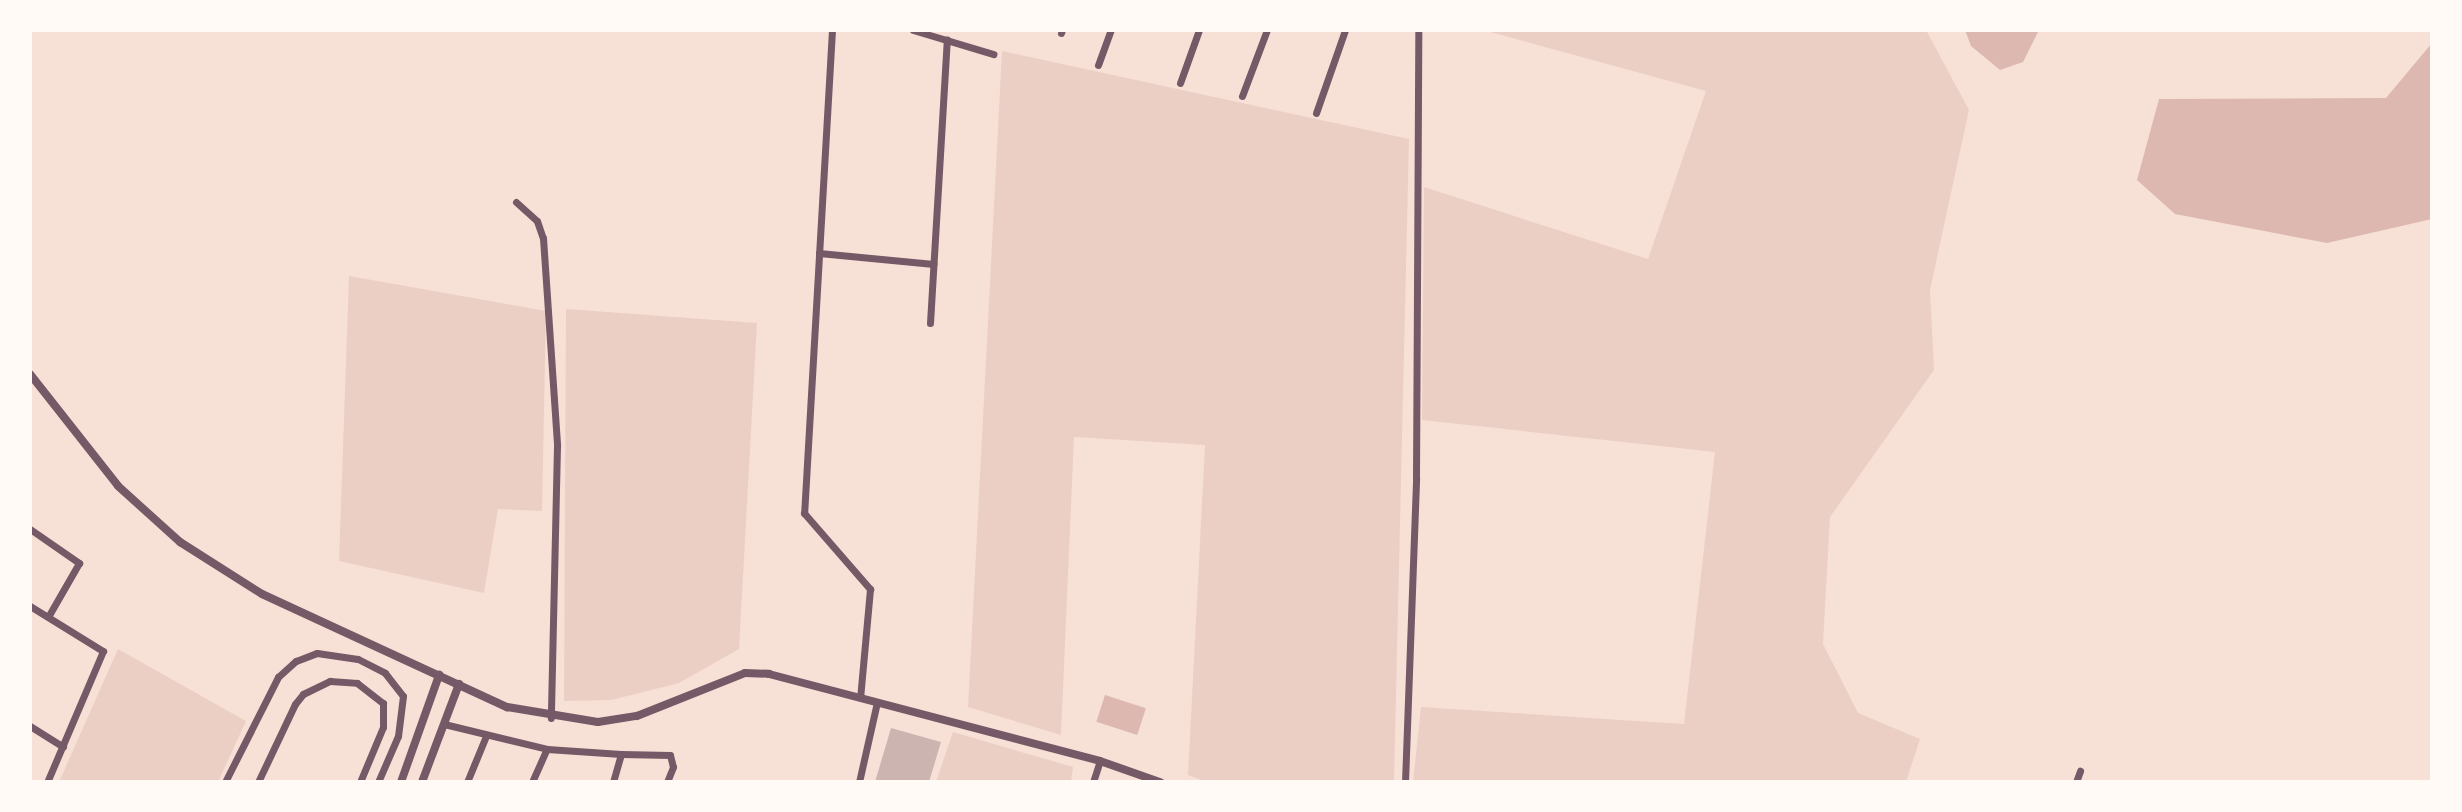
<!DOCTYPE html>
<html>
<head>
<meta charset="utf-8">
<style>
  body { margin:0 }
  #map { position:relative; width:2462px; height:812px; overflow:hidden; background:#f7e1d7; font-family:Karla,sans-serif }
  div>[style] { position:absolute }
  .green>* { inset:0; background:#ebcfc5 }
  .water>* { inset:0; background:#dcb8b0; transform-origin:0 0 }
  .building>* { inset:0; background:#ccb4b1 }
  .minor>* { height:7px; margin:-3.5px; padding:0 3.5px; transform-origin:3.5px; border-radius:3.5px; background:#755966 }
  .tertiary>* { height:8px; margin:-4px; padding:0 4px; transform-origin:4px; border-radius:4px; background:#755966 }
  span { translate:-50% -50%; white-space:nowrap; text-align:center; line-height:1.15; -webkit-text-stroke:8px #fffaf5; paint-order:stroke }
  .frame { position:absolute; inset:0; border:32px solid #fffaf5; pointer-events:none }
</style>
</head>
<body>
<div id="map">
  <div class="green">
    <div style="clip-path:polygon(1483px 30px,1926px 30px,1969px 110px,1930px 290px,1934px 370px,1830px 517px,1823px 644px,1858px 713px,1920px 739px,1906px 782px,1413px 782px,1421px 707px,1684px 724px,1715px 452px,1422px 420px,1424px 187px,1648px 259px,1706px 91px)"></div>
    <div style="clip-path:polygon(1002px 51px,1409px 139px,1394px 782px,1206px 782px,1188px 775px,1205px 445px,1074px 437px,1061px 735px,968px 707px)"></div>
    <div style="clip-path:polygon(349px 276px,546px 311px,542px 511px,498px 509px,484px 593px,339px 561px)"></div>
    <div style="clip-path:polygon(566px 309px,757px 323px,739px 649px,679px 683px,611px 700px,564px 701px)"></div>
    <div style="clip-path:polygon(118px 649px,246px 721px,218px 782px,59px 782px)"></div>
    <div style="clip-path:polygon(953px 732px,1073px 767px,1071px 782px,936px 782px)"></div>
  </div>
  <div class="water">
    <div style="clip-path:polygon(1965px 30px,2039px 30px,2023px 62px,2000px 70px,1971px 46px)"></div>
    <div style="clip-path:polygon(2432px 43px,2432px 219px,2327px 243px,2175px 214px,2137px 180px,2159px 99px,2386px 98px)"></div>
    <div style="left:1105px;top:695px;width:43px;height:28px;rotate:18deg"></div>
  </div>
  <div class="building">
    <div style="clip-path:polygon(891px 728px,941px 742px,929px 782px,875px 782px)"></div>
  </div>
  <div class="minor">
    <div style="left:832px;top:30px;width:484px;rotate:93.3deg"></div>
    <div style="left:804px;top:513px;width:101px;rotate:49deg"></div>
    <div style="left:870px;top:589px;width:109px;rotate:95.2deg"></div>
    <div style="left:913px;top:30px;width:84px;rotate:16.7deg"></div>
    <div style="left:1061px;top:33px;width:3px;rotate:-72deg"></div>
    <div style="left:1098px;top:65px;width:37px;rotate:-70deg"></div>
    <div style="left:1180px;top:83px;width:56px;rotate:-70.3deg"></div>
    <div style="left:1242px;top:96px;width:71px;rotate:-69.3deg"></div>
    <div style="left:1316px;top:113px;width:88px;rotate:-70.7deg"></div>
    <div style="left:516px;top:202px;width:28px;rotate:42deg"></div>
    <div style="left:537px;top:221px;width:18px;rotate:71deg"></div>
    <div style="left:543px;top:238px;width:208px;rotate:86.1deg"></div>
    <div style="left:557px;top:446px;width:272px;rotate:91.3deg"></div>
    <div style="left:819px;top:253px;width:115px;rotate:5.5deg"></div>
    <div style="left:930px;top:323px;width:284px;rotate:-86.6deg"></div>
    <div style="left:30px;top:529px;width:60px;rotate:34.8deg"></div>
    <div style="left:79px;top:563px;width:62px;rotate:119.9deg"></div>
    <div style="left:30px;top:606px;width:86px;rotate:31.7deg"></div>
    <div style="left:103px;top:651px;width:142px;rotate:113.1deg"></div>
    <div style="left:444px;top:724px;width:106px;rotate:13.6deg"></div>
    <div style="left:547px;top:749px;width:74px;rotate:3.9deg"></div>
    <div style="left:621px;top:754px;width:29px;rotate:106deg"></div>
    <div style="left:30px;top:726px;width:39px;rotate:32deg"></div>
    <div style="left:621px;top:754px;width:49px;rotate:1.2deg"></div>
    <div style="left:670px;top:755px;width:12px;rotate:76deg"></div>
    <div style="left:673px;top:767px;width:16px;rotate:112deg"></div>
    <div style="left:225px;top:782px;width:118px;rotate:-63.2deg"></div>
    <div style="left:278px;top:677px;width:24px;rotate:-42deg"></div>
    <div style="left:296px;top:661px;width:22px;rotate:-21deg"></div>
    <div style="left:317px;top:653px;width:41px;rotate:8.3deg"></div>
    <div style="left:358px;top:659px;width:30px;rotate:27deg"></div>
    <div style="left:385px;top:673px;width:29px;rotate:52deg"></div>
    <div style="left:403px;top:696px;width:40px;rotate:97.1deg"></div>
    <div style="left:398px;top:736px;width:50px;rotate:113.5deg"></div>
    <div style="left:258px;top:782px;width:86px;rotate:-64.6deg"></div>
    <div style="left:295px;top:704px;width:13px;rotate:-51deg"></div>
    <div style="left:303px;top:694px;width:30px;rotate:-26deg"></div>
    <div style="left:330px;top:681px;width:27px;rotate:4deg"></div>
    <div style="left:357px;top:683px;width:33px;rotate:38deg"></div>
    <div style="left:383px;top:703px;width:24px;rotate:90deg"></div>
    <div style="left:383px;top:727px;width:60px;rotate:112.7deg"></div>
    <div style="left:467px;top:782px;width:50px;rotate:-67.6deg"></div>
    <div style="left:532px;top:782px;width:36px;rotate:-66deg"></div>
    <div style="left:859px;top:782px;width:82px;rotate:-77.3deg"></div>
    <div style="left:1093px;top:782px;width:22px;rotate:-72deg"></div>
    <div style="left:1405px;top:782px;width:304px;rotate:-87.9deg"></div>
    <div style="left:1416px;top:478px;width:448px;rotate:-89.7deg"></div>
    <div style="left:2076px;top:782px;width:12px;rotate:-70deg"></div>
  </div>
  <div class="tertiary">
    <div style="left:30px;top:374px;width:142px;rotate:51.8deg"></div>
    <div style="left:118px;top:486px;width:84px;rotate:42.1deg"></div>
    <div style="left:180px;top:542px;width:97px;rotate:32.4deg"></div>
    <div style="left:262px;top:594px;width:270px;rotate:24.8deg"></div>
    <div style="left:507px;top:707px;width:92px;rotate:9.4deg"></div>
    <div style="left:598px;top:722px;width:39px;rotate:-9deg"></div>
    <div style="left:637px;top:716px;width:116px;rotate:-21.7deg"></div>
    <div style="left:745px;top:673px;width:24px;rotate:2deg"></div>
    <div style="left:769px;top:674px;width:342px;rotate:14.7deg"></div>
    <div style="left:1100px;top:761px;width:64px;rotate:19.3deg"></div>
    <div style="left:401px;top:782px;width:114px;rotate:-70.4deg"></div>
    <div style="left:422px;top:782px;width:105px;rotate:-69.3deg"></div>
  </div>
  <div class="frame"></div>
</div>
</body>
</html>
